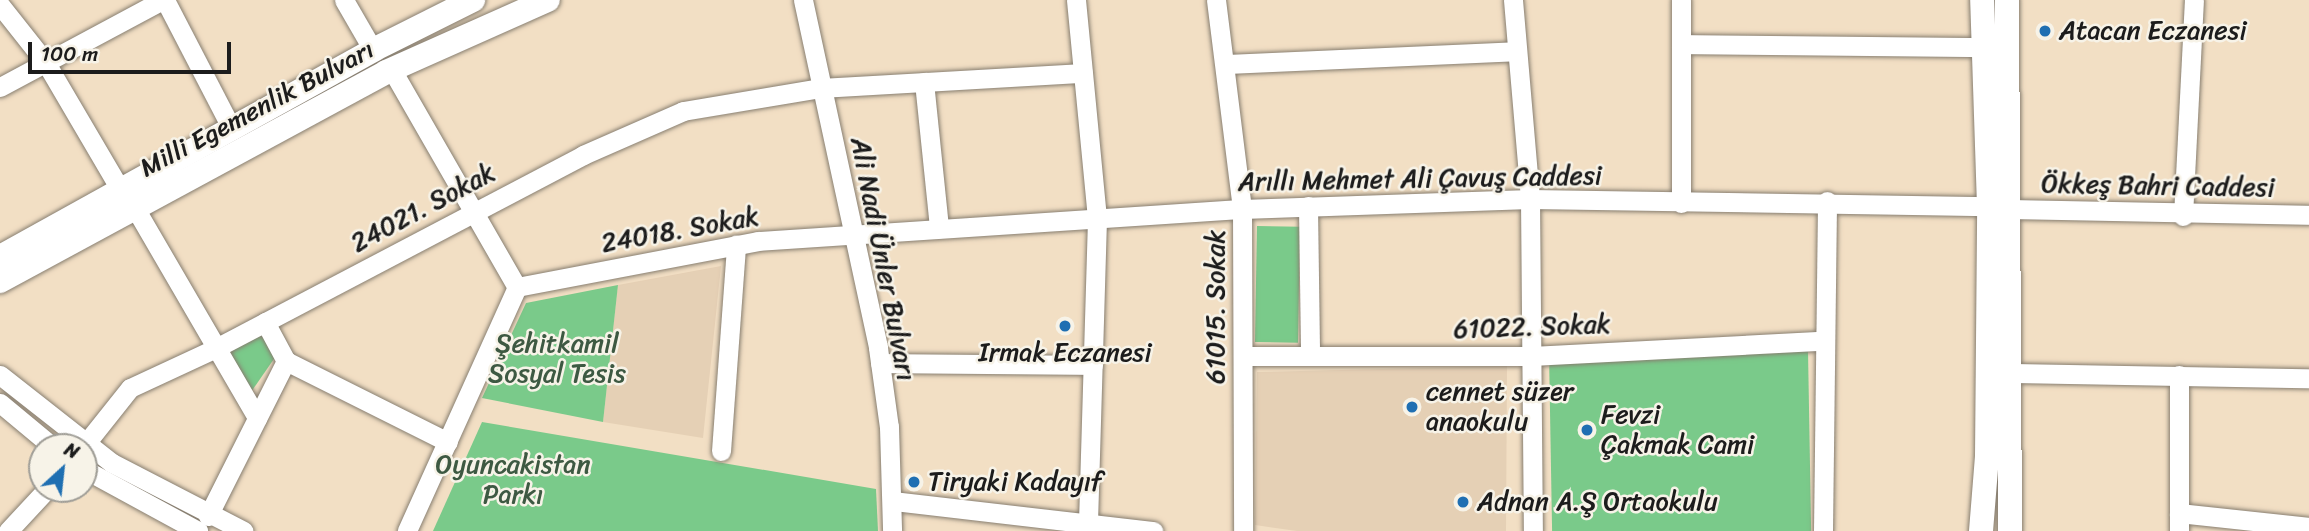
<!DOCTYPE html>
<html>
<head>
<meta charset="utf-8">
<style>
  body { margin:0 }
  #map { position:relative; width:2309px; height:531px; overflow:hidden; background:#f2dfc4; font-family:Sriracha,sans-serif }
  div>[style] { position:absolute }
  .built>* { inset:0; background:#e5d0b5 }
  .green>* { inset:0; background:#7aca8a; transform-origin:0 0 }
  .roads { filter:drop-shadow(0 0 2px #877e70) drop-shadow(0 0 2px #877e70) }
  .minor>* { height:19px; margin:-9.5px; padding:0 9.5px; transform-origin:9.5px; border-radius:9.5px; background:#fff }
  .major>* { height:24px; margin:-12px; padding:0 12px; transform-origin:12px; border-radius:12px; background:#fff }
  .dots>* { width:19px; height:19px; translate:-50% -50%; box-sizing:border-box; border:4px solid #f7f3e8; border-radius:50% }
  span { translate:-50% -50%; white-space:nowrap; text-align:center; line-height:1.15; -webkit-text-stroke:5px #f7f3e8; paint-order:stroke }
  .poi-label { font-size:26px; color:#1c1c1c }
  .left { translate:0 -50%; text-align:left }
  .street-label { font-size:26px; color:#1c1c1c }
  .park-label { font-size:26px; color:#3d5942 }
  .north { position:absolute; left:28px; top:433px; width:70px; height:70px; box-sizing:border-box; background:#f7f3e8; border:2px solid #9f9d96; border-radius:50%; rotate:27deg; font-size:19px; font-weight:700; line-height:28px; text-align:center; color:#1c1c1c }
  .north::after { content:''; display:block; margin:auto; width:24px; height:32px; background:#1f6fb2; clip-path:polygon(50% 0,100% 100%,50% 72%,0 100%) }
  .scale { position:absolute; left:28px; top:42px; width:203px; height:32px; box-sizing:border-box; border:4px solid #1c1c1c; border-top:0; padding-left:9px; font-size:21px; line-height:24px; white-space:nowrap; color:#1c1c1c; -webkit-text-stroke:5px #f7f3e8; paint-order:stroke }
</style>
</head>
<body>
<div id="map">
  <div class="built">
    <div style="clip-path:polygon(721px 266px,703px 438px,603px 422px,618px 285px)"></div>
    <div style="clip-path:polygon(1507px 366px,1506px 531px,1297px 531px,1255px 525px,1257px 372px)"></div>
  </div>
  <div class="green">
    <div style="left:1257px;top:226px;width:43px;height:116px;rotate:1deg"></div>
    <div style="clip-path:polygon(618px 285px,603px 422px,482px 398px,526px 303px)"></div>
    <div style="clip-path:polygon(261px 333px,276px 356px,251px 392px,225px 351px)"></div>
    <div style="left:1808px;top:351px;width:180px;height:259px;rotate:89deg"></div>
    <div style="clip-path:polygon(482px 422px,876px 489px,878px 531px,433px 531px)"></div>
  </div>
  <div class="roads">
    <div class="minor">
      <div style="left:165px;top:0;width:145px;rotate:62.6deg"></div>
      <div style="left:344px;top:0;width:58px;rotate:59.9deg"></div>
      <div style="left:803px;top:0;width:356px;rotate:77.8deg"></div>
      <div style="left:878px;top:348px;width:80px;rotate:82.1deg"></div>
      <div style="left:889px;top:427px;width:104px;rotate:88.3deg"></div>
      <div style="left:1076px;top:0;width:220px;rotate:84.5deg"></div>
      <div style="left:1097px;top:219px;width:312px;rotate:91.7deg"></div>
      <div style="left:1216px;top:0;width:211px;rotate:82.9deg"></div>
      <div style="left:1242px;top:209px;width:322px;rotate:89.8deg"></div>
      <div style="left:1513px;top:0;width:200px;rotate:85.1deg"></div>
      <div style="left:1530px;top:199px;width:332px;rotate:89.5deg"></div>
      <div style="left:0;top:5px;width:74px;rotate:51.6deg"></div>
      <div style="left:46px;top:63px;width:146px;rotate:59.6deg"></div>
      <div style="left:1681px;top:44px;width:302px;rotate:0.6deg"></div>
      <div style="left:1225px;top:64px;width:292px;rotate:-2.5deg"></div>
      <div style="left:392px;top:70px;width:250px;rotate:60.1deg"></div>
      <div style="left:517px;top:287px;width:268px;rotate:114.3deg"></div>
      <div style="left:924px;top:82px;width:147px;rotate:84.1deg"></div>
      <div style="left:0;top:87px;width:184px;rotate:-28.2deg"></div>
      <div style="left:1681px;top:203px;width:203px;rotate:-90deg"></div>
      <div style="left:1308px;top:206px;width:150px;rotate:89.2deg"></div>
      <div style="left:135px;top:208px;width:243px;rotate:59.8deg"></div>
      <div style="left:2006px;top:209px;width:303px;rotate:1.1deg"></div>
      <div style="left:2183px;top:216px;width:216px;rotate:-87.1deg"></div>
      <div style="left:517px;top:287px;width:245px;rotate:-10.8deg"></div>
      <div style="left:758px;top:241px;width:485px;rotate:-3.8deg"></div>
      <div style="left:1242px;top:209px;width:288px;rotate:-2deg"></div>
      <div style="left:1530px;top:199px;width:459px;rotate:0.9deg"></div>
      <div style="left:265px;top:322px;width:44px;rotate:61.7deg"></div>
      <div style="left:1244px;top:356px;width:287px"></div>
      <div style="left:1531px;top:356px;width:291px;rotate:-3deg"></div>
      <div style="left:880px;top:363px;width:213px;rotate:0.5deg"></div>
      <div style="left:2009px;top:373px;width:300px;rotate:1deg"></div>
      <div style="left:0;top:375px;width:142px;rotate:38.2deg"></div>
      <div style="left:112px;top:463px;width:148px;rotate:27.3deg"></div>
      <div style="left:0;top:403px;width:69px;rotate:39.7deg"></div>
      <div style="left:83px;top:447px;width:75px;rotate:-51.5deg"></div>
      <div style="left:130px;top:388px;width:95px;rotate:-24.9deg"></div>
      <div style="left:216px;top:348px;width:415px;rotate:-27.7deg"></div>
      <div style="left:583px;top:155px;width:109px;rotate:-23.7deg"></div>
      <div style="left:683px;top:111px;width:140px;rotate:-9.5deg"></div>
      <div style="left:821px;top:88px;width:262px;rotate:-3.3deg"></div>
      <div style="left:721px;top:451px;width:207px;rotate:-85.8deg"></div>
      <div style="left:84px;top:469px;width:130px;rotate:28.5deg"></div>
      <div style="left:893px;top:501px;width:262px;rotate:6.6deg"></div>
      <div style="left:2179px;top:513px;width:131px;rotate:6.1deg"></div>
      <div style="left:208px;top:516px;width:174px;rotate:-63.3deg"></div>
      <div style="left:286px;top:361px;width:181px;rotate:26.6deg"></div>
      <div style="left:8px;top:531px;width:57px;rotate:-47.1deg"></div>
      <div style="left:1823px;top:531px;width:330px;rotate:-89.3deg"></div>
      <div style="left:2179px;top:531px;width:156px;rotate:-90deg"></div>
    </div>
    <div class="major">
      <div style="left:2007px;top:0;width:531px;rotate:89.68deg"></div>
      <div style="left:0;top:257px;width:427px;rotate:-29deg"></div>
      <div style="left:373px;top:50px;width:112px;rotate:-26.6deg"></div>
      <div style="left:0;top:281px;width:439px;rotate:-28.4deg"></div>
      <div style="left:386px;top:72px;width:177px;rotate:-24deg"></div>
      <div style="left:1981px;top:531px;width:75px;rotate:-85.4deg"></div>
      <div style="left:1987px;top:456px;width:250px;rotate:-89.5deg"></div>
      <div style="left:1989px;top:206px;width:206px;rotate:-91.9deg"></div>
    </div>
  </div>
  <div class="dots">
    <div style="left:2045px;top:31px;background:#1f6fb2"></div>
    <div style="left:1065px;top:326px;background:#1f6fb2"></div>
    <div style="left:1412px;top:407px;background:#1f6fb2"></div>
    <div style="left:1587px;top:430px;background:#1f6fb2"></div>
    <div style="left:914px;top:482px;background:#1f6fb2"></div>
    <div style="left:1463px;top:502px;background:#1f6fb2"></div>
  </div>
  <div class="poi-label">
    <span class="left" style="left:2059px;top:31px">Atacan Eczanesi</span>
    <span style="left:1065px;top:353px">Irmak Eczanesi</span>
    <span class="left" style="left:1426px;top:407px">cennet süzer<br>anaokulu</span>
    <span class="left" style="left:1601px;top:430px">Fevzi<br>Çakmak Cami</span>
    <span class="left" style="left:928px;top:482px">Tiryaki Kadayıf</span>
    <span class="left" style="left:1477px;top:502px">Adnan A.Ş Ortaokulu</span>
  </div>
  <div class="street-label">
    <span style="left:257px;top:109px;rotate:-28deg">Milli Egemenlik Bulvarı</span>
    <span style="left:1420px;top:179px;rotate:-1deg">Arıllı Mehmet Ali Çavuş Caddesi</span>
    <span style="left:2158px;top:186px;rotate:1deg">Ökkeş Bahri Caddesi</span>
    <span style="left:423px;top:208px;rotate:-28deg">24021. Sokak</span>
    <span style="left:680px;top:230px;rotate:-10deg">24018. Sokak</span>
    <span style="left:883px;top:259px;rotate:79deg">Ali Nadi Ünler Bulvarı</span>
    <span style="left:1216px;top:307px;rotate:-90deg">61015. Sokak</span>
    <span style="left:1532px;top:327px;rotate:-2deg">61022. Sokak</span>
  </div>
  <div class="park-label">
    <span style="left:557px;top:359px">Şehitkamil<br>Sosyal Tesis</span>
    <span style="left:513px;top:480px">Oyuncakistan<br>Parkı</span>
  </div>
  <div class="north">N</div>
  <div class="scale">100 m</div>
</div>
</body>
</html>
